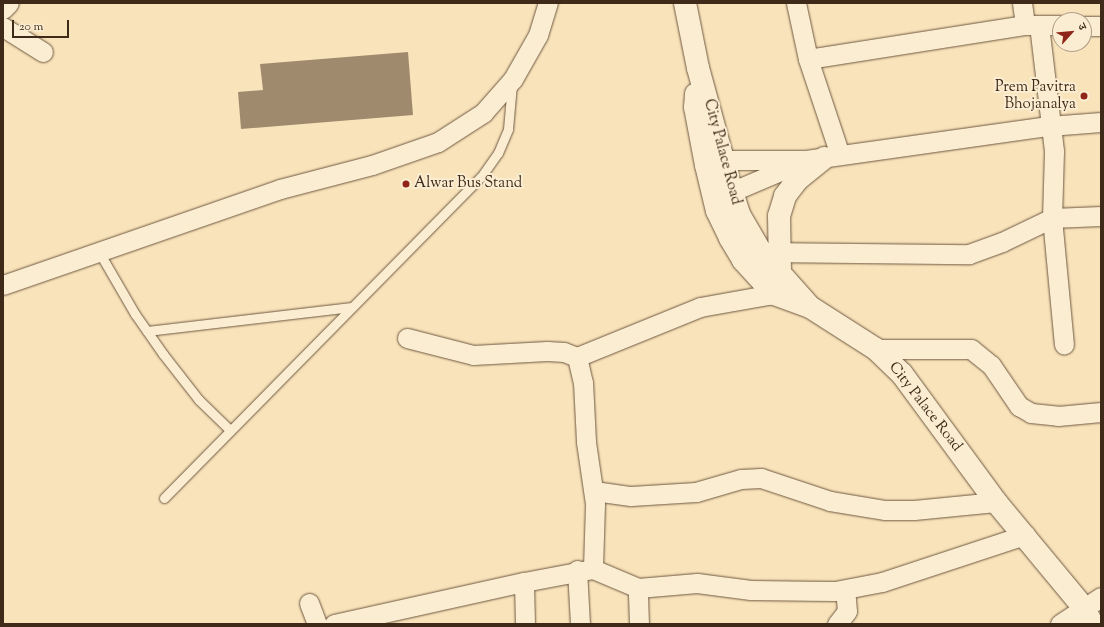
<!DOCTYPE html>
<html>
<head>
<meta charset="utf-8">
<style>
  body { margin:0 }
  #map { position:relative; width:1104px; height:627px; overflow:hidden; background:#f9e3ba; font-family:"Sorts Mill Goudy","Noto Serif Devanagari",serif }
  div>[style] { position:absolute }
  .building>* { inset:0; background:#a08a6d }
  .roads { filter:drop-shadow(0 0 1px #6e5841) drop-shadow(0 0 1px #6e5841) }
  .lane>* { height:9px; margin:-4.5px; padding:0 4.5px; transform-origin:4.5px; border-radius:4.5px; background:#fbedd2 }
  .street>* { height:19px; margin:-9.5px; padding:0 9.5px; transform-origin:9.5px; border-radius:9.5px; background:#fbedd2 }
  .secondary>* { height:22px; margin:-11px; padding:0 11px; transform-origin:11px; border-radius:11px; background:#fbedd2 }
  .dots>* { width:11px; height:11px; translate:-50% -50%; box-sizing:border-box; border:2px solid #fbedd2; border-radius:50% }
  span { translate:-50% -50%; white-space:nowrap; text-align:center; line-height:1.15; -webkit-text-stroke:4px #fbedd2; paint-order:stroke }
  .poi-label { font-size:15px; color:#3f2a19 }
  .right { translate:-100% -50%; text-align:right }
  .left { translate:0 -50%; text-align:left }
  .street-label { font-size:15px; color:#3f2a19 }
  .frame { position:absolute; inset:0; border:4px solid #3f2a19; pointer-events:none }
  .north { position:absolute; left:1052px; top:12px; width:40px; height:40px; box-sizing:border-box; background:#fbedd2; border:1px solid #b09f88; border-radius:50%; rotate:63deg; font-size:11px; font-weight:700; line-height:16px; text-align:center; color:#3f2a19 }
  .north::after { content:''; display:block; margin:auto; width:14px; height:18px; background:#8f2418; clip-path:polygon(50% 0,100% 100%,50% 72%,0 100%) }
  .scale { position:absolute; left:12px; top:20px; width:57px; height:18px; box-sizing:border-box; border:2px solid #3f2a19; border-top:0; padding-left:5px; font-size:12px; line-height:14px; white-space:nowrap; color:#3f2a19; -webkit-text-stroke:3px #fbedd2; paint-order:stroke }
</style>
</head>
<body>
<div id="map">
  <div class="building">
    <div style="clip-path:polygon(408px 52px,413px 115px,241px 129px,238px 92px,263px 90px,260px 64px)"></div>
  </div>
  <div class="roads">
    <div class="lane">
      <div style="left:99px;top:252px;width:72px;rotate:59.9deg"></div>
      <div style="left:135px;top:314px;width:49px;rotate:55deg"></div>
      <div style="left:163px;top:354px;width:58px;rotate:52deg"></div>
      <div style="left:199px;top:400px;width:43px;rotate:44.1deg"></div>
      <div style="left:147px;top:331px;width:206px;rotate:-6.7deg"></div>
      <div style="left:164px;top:498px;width:451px;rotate:-45.4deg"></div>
      <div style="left:481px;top:177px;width:29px;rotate:-55deg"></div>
      <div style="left:498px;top:153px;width:26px;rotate:-67deg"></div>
      <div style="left:508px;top:129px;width:45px;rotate:-84.9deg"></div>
    </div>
    <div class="street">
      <div style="left:796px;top:3px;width:57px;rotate:77.9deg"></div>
      <div style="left:808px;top:59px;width:101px;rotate:71.6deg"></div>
      <div style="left:1022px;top:3px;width:22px;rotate:82deg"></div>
      <div style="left:3px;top:9px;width:8px;rotate:-45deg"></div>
      <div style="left:1039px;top:25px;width:127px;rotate:83.2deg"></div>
      <div style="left:1054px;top:151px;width:67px;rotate:91.7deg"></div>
      <div style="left:1052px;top:218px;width:127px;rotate:84.6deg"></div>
      <div style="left:1084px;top:26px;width:17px"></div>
      <div style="left:3px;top:27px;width:47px;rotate:32deg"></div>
      <div style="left:808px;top:59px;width:220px;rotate:-8.9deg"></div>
      <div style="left:1025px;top:25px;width:35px"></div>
      <div style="left:710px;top:164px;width:14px;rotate:-17deg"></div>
      <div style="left:723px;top:160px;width:83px"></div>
      <div style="left:806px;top:160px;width:245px;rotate:-8deg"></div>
      <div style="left:1049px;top:126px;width:52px;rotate:-4.4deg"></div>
      <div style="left:719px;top:197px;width:87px;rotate:-23deg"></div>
      <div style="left:764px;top:252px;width:205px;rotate:0.6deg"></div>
      <div style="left:969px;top:254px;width:35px;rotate:-20deg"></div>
      <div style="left:1002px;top:242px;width:55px;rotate:-25.6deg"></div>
      <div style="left:1052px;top:218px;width:49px;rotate:-2.3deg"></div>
      <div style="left:3px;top:285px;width:293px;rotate:-19.1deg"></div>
      <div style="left:280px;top:189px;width:95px;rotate:-14.6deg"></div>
      <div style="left:372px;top:165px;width:70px;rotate:-19.2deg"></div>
      <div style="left:438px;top:142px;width:54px;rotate:-32.8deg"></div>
      <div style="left:483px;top:113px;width:45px;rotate:-48.6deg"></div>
      <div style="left:513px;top:79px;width:51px;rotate:-60.4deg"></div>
      <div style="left:538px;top:35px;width:34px;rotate:-73deg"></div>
      <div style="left:407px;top:338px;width:68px;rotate:14.4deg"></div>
      <div style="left:473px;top:355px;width:74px;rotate:-3.1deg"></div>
      <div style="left:547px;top:351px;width:17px;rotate:3deg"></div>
      <div style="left:564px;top:352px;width:14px;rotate:21deg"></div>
      <div style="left:577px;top:357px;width:26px;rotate:77deg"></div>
      <div style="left:583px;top:382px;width:60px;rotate:87.1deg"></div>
      <div style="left:586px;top:442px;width:63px;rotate:81.7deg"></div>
      <div style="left:595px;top:504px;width:65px;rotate:91.8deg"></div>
      <div style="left:876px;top:349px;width:95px"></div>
      <div style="left:971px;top:349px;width:26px;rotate:39deg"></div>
      <div style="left:991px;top:365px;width:50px;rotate:55.7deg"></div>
      <div style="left:1019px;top:406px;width:14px;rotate:30deg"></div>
      <div style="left:1031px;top:413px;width:27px;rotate:6deg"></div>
      <div style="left:1058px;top:416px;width:43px;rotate:-5.3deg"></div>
      <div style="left:577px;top:357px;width:133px;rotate:-22.1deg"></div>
      <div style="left:700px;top:307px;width:75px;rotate:-10deg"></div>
      <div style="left:774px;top:294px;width:13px;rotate:-32deg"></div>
      <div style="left:594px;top:491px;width:37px;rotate:8deg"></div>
      <div style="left:631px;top:496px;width:65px;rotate:-3.5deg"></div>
      <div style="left:696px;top:492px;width:47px;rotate:-16.1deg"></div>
      <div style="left:741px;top:479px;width:20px;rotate:-3deg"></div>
      <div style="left:761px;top:478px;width:73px;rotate:18.4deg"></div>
      <div style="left:830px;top:501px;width:56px;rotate:9.3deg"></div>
      <div style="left:885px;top:510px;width:29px"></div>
      <div style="left:914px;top:510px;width:82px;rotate:-5.6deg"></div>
      <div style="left:577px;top:570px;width:54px;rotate:86.8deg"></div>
      <div style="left:309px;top:603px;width:22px;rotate:69deg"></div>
      <div style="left:334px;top:624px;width:195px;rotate:-12.5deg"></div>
      <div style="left:525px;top:624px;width:42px;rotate:-91.4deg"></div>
      <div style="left:524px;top:582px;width:70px;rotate:-10.7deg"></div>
      <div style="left:593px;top:569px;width:49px;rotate:22.9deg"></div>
      <div style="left:639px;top:624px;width:36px;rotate:-92deg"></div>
      <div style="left:638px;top:588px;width:59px;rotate:-4.8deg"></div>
      <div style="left:697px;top:583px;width:54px;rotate:7.4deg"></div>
      <div style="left:751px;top:590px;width:84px;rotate:0.7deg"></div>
      <div style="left:835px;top:591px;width:48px;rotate:-10.8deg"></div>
      <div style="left:882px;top:582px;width:151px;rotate:-18.2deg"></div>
      <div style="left:837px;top:624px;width:16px;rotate:-52deg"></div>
      <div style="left:847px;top:611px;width:21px;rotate:-95deg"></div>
      <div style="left:1060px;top:624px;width:49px;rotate:-33.4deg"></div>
    </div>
    <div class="secondary">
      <div style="left:685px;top:3px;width:66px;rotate:78.7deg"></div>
      <div style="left:698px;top:68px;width:129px;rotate:74.7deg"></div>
      <div style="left:732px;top:192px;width:25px;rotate:72deg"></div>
      <div style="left:740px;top:216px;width:42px;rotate:59.7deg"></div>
      <div style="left:761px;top:252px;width:74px;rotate:48.3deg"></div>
      <div style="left:810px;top:307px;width:78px;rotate:32.5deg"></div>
      <div style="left:876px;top:349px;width:36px;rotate:44deg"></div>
      <div style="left:902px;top:374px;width:159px;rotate:53.7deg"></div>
      <div style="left:996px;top:502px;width:138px;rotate:50.3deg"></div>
      <div style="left:1084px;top:608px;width:18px;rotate:63deg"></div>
      <div style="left:696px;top:94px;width:13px;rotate:94deg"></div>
      <div style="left:695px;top:107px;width:59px;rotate:79.3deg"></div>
      <div style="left:706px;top:165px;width:47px;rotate:76.6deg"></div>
      <div style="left:717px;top:211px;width:30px;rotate:64deg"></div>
      <div style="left:730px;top:238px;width:26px;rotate:59deg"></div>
      <div style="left:743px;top:260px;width:46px;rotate:47.6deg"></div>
      <div style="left:774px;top:294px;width:35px;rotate:20deg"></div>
      <div style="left:780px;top:272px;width:56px;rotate:-91deg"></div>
      <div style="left:779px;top:216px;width:21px;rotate:-73deg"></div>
      <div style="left:785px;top:196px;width:20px;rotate:-53deg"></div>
      <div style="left:797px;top:180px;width:35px;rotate:-39deg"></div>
    </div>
  </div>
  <div class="dots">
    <div style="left:1084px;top:96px;background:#8f2418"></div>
    <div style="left:406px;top:184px;background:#8f2418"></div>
  </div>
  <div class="poi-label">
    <span class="right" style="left:1076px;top:96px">Prem Pavitra<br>Bhojanalya</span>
    <span class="left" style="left:414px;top:184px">Alwar Bus Stand</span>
  </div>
  <div class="street-label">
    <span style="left:722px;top:152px;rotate:75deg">City Palace Road</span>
    <span style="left:925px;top:407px;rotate:52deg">City Palace Road</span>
  </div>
  <div class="frame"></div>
  <div class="north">उ</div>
  <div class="scale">20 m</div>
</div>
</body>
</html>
